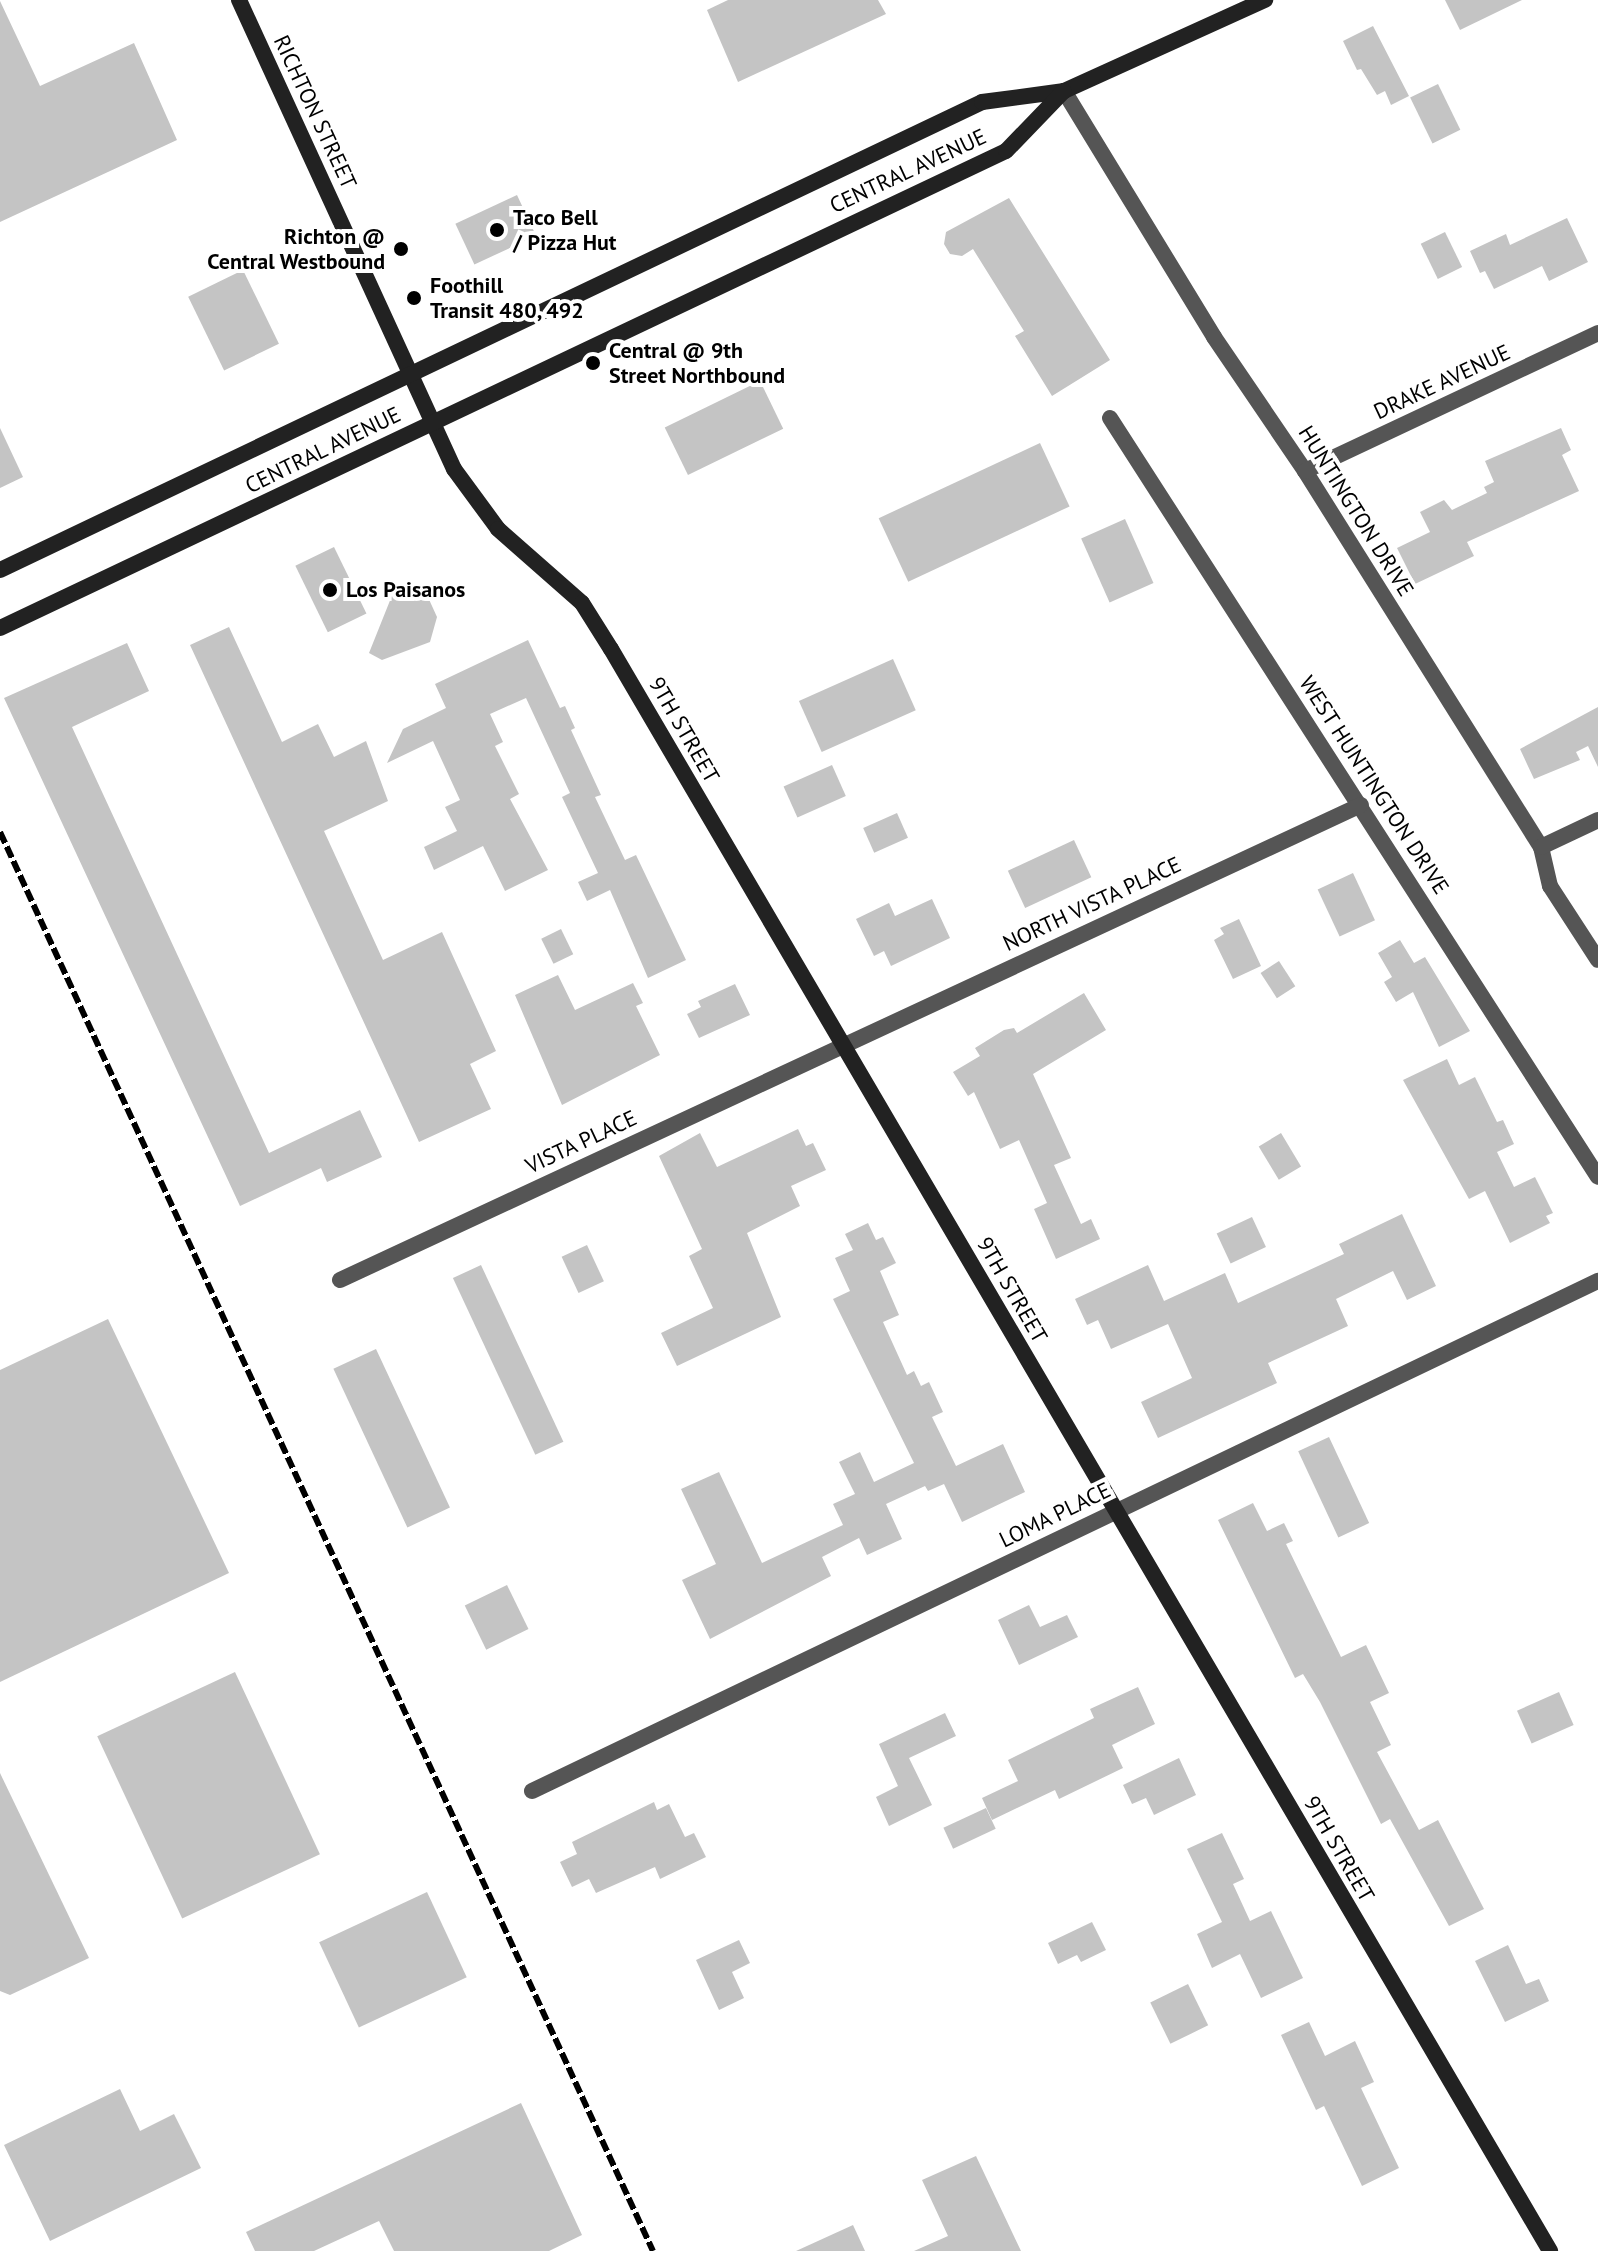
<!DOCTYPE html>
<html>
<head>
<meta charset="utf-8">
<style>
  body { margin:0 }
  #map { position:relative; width:1598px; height:2251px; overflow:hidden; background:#fff; font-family:"PT Sans",sans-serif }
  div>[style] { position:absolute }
  .building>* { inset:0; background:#c4c4c4; transform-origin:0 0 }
  .street>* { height:16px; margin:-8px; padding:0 8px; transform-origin:8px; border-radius:8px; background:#555 }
  .secondary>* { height:16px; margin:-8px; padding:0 8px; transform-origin:8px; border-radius:8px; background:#222 }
  .rail>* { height:6px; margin-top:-3px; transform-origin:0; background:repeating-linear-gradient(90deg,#000 0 12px,transparent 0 16px) }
  .dots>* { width:22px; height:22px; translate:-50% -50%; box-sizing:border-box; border:4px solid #fff; border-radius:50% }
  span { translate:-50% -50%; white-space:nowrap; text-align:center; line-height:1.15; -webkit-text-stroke:8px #fff; paint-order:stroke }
  .street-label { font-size:22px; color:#000 }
  .poi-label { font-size:22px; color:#000; font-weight:700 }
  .left { translate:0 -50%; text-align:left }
  .right { translate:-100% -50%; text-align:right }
</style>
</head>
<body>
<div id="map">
  <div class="building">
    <div style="clip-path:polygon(728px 0,878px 0,886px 14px,738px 82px,707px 10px)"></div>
    <div style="clip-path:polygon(1445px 0,1522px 0,1460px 30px)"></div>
    <div style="clip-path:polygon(0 1px,40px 86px,134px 43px,177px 140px,0 222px)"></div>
    <div style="clip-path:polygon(1373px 26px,1409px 96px,1391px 105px,1385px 91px,1377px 95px,1361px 69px,1357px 70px,1343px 41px)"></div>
    <div style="left:1438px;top:84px;width:51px;height:31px;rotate:64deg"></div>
    <div style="left:517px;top:195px;width:45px;height:68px;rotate:65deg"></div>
    <div style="clip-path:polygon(1009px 198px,1110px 360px,1052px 396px,1015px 336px,1024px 331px,973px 249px,962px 256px,950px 254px,944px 244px,946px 232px)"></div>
    <div style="clip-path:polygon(1567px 218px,1588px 262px,1549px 281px,1542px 266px,1494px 289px,1485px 271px,1480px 273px,1470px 251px,1506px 234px,1510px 245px)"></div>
    <div style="left:1445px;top:232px;width:39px;height:27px;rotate:64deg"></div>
    <div style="left:243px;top:270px;width:82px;height:61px;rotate:64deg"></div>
    <div style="left:760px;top:381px;width:53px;height:106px;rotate:64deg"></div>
    <div style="clip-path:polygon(0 428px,23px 477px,0 488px)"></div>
    <div style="clip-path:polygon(1561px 428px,1571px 450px,1562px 455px,1579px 491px,1467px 542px,1474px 556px,1415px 584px,1397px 548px,1430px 532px,1420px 512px,1444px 500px,1452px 510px,1487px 493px,1484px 487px,1494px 482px,1485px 461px)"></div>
    <div style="left:1040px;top:443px;width:70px;height:178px;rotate:65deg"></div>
    <div style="left:1125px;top:519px;width:70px;height:48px;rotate:66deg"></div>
    <div style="left:334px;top:547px;width:74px;height:43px;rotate:64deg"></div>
    <div style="clip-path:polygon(397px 583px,427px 595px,437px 617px,430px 642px,382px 660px,369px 653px)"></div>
    <div style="clip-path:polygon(229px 627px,282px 742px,318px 724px,334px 757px,366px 741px,388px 801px,324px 831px,383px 960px,442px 932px,496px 1051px,470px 1064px,491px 1109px,419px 1142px,190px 645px)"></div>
    <div style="clip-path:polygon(528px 640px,560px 708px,565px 706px,575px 728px,571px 730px,601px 795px,595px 797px,625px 860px,636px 855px,686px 960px,648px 978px,610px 890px,587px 901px,578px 882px,598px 873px,562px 797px,570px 793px,526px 698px,490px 714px,503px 742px,495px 746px,519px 794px,510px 799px,548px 870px,505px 891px,483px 846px,434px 870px,424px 847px,457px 831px,445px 807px,460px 800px,433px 741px,387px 763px,403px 729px,446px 708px,435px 684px)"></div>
    <div style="clip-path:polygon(127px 643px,149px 691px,72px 727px,269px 1153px,360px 1110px,382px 1157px,327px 1182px,321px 1168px,240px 1206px,4px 698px)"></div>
    <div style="left:893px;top:659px;width:56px;height:103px;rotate:66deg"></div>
    <div style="clip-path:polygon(1598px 707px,1598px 767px,1588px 746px,1576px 752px,1580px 760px,1534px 779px,1520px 749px)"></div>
    <div style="left:832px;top:765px;width:34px;height:53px;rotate:66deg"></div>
    <div style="left:897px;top:813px;width:27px;height:37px;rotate:66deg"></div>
    <div style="left:1074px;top:840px;width:41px;height:73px;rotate:65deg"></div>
    <div style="left:1353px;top:873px;width:52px;height:39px;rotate:65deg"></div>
    <div style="clip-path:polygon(932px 899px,950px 938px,891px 966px,884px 951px,874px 956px,856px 919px,889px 903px,895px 916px)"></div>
    <div style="clip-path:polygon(1239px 919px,1261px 966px,1233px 979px,1214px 940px,1224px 934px,1220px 928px)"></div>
    <div style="left:561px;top:929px;width:28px;height:22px;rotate:64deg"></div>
    <div style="clip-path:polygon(1400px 940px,1414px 963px,1425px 957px,1470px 1031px,1439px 1047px,1413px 992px,1396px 1002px,1384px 982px,1392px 977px,1378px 953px)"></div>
    <div style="left:1279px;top:961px;width:30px;height:22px;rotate:57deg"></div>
    <div style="clip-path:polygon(558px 975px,575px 1010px,633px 983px,643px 1003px,636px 1006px,660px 1055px,562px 1105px,515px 995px)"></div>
    <div style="clip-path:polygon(735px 984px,750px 1015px,699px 1038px,687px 1014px,701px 1007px,698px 1001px)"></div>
    <div style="clip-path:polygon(1084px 993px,1106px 1030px,1033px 1074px,1071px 1158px,1054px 1165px,1081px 1224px,1091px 1219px,1100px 1239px,1056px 1259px,1034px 1209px,1047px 1203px,1019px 1140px,1000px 1149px,974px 1092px,968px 1096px,953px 1072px,980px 1056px,975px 1048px,1004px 1030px,1014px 1028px,1017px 1033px)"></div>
    <div style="clip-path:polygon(1447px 1059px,1459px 1085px,1475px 1077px,1497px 1122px,1503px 1120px,1514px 1144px,1497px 1152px,1514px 1187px,1535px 1177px,1553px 1213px,1546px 1216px,1550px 1223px,1510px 1243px,1485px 1191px,1469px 1199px,1403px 1080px)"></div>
    <div style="clip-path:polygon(798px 1129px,806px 1146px,813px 1143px,826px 1170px,791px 1186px,800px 1206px,747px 1233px,781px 1317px,677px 1366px,661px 1333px,713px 1308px,689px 1256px,702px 1249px,659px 1156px,700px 1133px,717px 1167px)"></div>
    <div style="left:1281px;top:1133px;width:39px;height:26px;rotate:59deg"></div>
    <div style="clip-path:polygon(1402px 1214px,1436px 1286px,1407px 1300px,1393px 1271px,1336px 1299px,1348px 1326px,1268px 1363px,1277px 1383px,1158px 1438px,1141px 1402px,1192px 1378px,1168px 1324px,1111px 1349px,1098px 1320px,1087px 1325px,1075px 1299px,1148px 1265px,1164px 1301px,1225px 1273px,1238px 1303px,1344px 1254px,1339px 1244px)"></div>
    <div style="left:1252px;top:1217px;width:33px;height:39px;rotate:65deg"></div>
    <div style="clip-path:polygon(868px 1223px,876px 1240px,883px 1237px,896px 1263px,880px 1271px,899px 1315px,883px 1322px,907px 1375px,914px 1371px,921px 1386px,929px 1382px,943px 1412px,932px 1417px,956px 1466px,1003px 1444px,1025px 1492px,962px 1522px,944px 1484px,928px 1491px,925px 1486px,886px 1504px,902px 1539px,867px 1555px,859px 1538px,822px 1557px,831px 1576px,710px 1639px,682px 1580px,716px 1564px,681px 1489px,719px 1472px,762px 1563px,843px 1525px,833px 1504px,855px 1494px,839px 1462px,860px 1452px,874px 1482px,914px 1463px,833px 1299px,850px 1291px,835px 1258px,853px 1250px,845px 1234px)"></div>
    <div style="left:587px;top:1245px;width:40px;height:28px;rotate:65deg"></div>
    <div style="left:481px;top:1265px;width:195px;height:31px;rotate:65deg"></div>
    <div style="clip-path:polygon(108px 1319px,229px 1573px,0 1682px,0 1370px)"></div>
    <div style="left:376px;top:1349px;width:175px;height:47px;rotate:65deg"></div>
    <div style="left:1329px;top:1437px;width:95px;height:34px;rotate:65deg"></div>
    <div style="clip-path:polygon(1253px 1503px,1267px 1531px,1284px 1523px,1293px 1541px,1286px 1544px,1341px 1657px,1366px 1645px,1389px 1693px,1370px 1702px,1391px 1745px,1377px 1752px,1419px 1830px,1438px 1820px,1484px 1909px,1449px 1926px,1390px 1819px,1381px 1824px,1320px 1702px,1303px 1674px,1295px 1678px,1218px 1520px)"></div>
    <div style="left:507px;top:1585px;width:49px;height:47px;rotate:64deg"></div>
    <div style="clip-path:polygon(1029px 1605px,1040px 1627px,1067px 1615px,1078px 1637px,1019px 1665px,998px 1620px)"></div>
    <div style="left:235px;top:1672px;width:201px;height:152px;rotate:65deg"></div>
    <div style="clip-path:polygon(1138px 1687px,1155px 1724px,1112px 1745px,1123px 1768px,1059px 1799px,1055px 1790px,992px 1820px,982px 1798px,1018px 1781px,1008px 1760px,1094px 1718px,1090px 1709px)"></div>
    <div style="left:1559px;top:1692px;width:36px;height:46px;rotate:66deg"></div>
    <div style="clip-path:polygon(945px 1713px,956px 1736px,909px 1758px,932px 1805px,889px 1826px,876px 1797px,898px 1786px,879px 1744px)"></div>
    <div style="clip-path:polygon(1179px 1758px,1196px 1795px,1154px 1815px,1146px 1798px,1132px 1804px,1123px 1785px)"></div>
    <div style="clip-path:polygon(0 1773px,89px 1958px,10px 1995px,0 1991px)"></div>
    <div style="clip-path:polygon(654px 1802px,657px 1810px,669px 1804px,685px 1837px,694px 1833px,706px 1857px,660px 1879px,655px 1867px,596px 1893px,589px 1879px,572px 1887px,560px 1862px,577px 1854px,572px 1842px)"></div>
    <div style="left:986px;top:1808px;width:23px;height:47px;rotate:65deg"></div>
    <div style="clip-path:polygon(1222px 1833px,1244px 1879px,1233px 1884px,1250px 1921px,1271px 1911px,1303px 1978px,1261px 1998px,1240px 1954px,1212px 1968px,1197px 1934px,1222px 1922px,1187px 1849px)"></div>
    <div style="left:427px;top:1892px;width:94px;height:119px;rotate:65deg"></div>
    <div style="clip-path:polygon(1092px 1922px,1106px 1950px,1081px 1962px,1077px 1955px,1058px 1964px,1048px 1943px)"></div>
    <div style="clip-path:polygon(739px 1940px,750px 1963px,732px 1972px,744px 1998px,719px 2010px,696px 1960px)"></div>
    <div style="clip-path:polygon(1508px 1945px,1526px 1984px,1539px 1979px,1549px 2001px,1505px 2022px,1475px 1961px)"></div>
    <div style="left:1188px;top:1984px;width:46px;height:42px;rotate:64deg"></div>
    <div style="clip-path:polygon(1309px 2022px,1325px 2056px,1355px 2041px,1374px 2082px,1361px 2088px,1399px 2168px,1362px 2186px,1324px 2106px,1316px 2110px,1281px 2035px)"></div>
    <div style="clip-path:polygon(120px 2089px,140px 2131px,174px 2114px,201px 2168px,50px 2241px,4px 2145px)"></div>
    <div style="clip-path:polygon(521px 2103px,582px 2235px,549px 2251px,394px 2251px,379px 2221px,314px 2251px,255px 2251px,246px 2232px)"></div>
    <div style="clip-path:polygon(976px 2156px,1021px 2251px,914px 2251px,948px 2236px,922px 2180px)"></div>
    <div style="clip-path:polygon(853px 2225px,865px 2251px,796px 2251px)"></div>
  </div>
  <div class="street">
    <div style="left:1064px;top:91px;width:288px;rotate:58.6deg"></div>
    <div style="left:1214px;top:337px;width:162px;rotate:55.8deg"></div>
    <div style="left:1305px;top:471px;width:444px;rotate:57.9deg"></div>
    <div style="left:1541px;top:847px;width:40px;rotate:77deg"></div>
    <div style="left:1550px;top:886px;width:88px;rotate:57deg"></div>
    <div style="left:1110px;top:418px;width:902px;rotate:57.26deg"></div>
    <div style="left:1305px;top:471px;width:324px;rotate:-25.2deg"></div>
    <div style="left:1541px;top:847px;width:63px;rotate:-25.3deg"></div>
    <div style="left:340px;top:1280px;width:1126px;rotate:-24.95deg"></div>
    <div style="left:532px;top:1791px;width:1182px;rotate:-25.57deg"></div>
  </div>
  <div class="secondary">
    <div style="left:239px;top:0;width:516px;rotate:65.37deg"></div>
    <div style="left:454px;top:469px;width:74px;rotate:53.7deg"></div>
    <div style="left:498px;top:529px;width:112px;rotate:41.4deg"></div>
    <div style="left:582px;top:603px;width:54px;rotate:57.8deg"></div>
    <div style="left:611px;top:649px;width:1857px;rotate:59.62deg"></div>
    <div style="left:0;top:570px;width:1088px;rotate:-25.48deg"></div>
    <div style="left:982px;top:102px;width:83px;rotate:-7.6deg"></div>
    <div style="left:1064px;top:91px;width:221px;rotate:-24.4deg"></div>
    <div style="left:0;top:628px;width:1113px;rotate:-25.37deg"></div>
    <div style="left:1006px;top:151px;width:83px;rotate:-46deg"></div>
  </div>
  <div class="rail">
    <div style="left:0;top:832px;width:1562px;rotate:65.29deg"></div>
  </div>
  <div class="dots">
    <div style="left:497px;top:230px;background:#000"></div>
    <div style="left:401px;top:249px;background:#000"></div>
    <div style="left:414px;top:298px;background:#000"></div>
    <div style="left:593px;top:363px;background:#000"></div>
    <div style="left:330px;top:590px;background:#000"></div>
  </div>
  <div class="street-label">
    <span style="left:315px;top:112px;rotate:65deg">RICHTON STREET</span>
    <span style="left:908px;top:171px;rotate:-25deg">CENTRAL AVENUE</span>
    <span style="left:1442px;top:382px;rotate:-25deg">DRAKE AVENUE</span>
    <span style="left:323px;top:450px;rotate:-26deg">CENTRAL AVENUE</span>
    <span style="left:1356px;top:511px;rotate:58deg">HUNTINGTON DRIVE</span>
    <span style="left:684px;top:730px;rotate:60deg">9TH STREET</span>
    <span style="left:1374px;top:785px;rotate:57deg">WEST HUNTINGTON DRIVE</span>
    <span style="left:1092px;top:904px;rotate:-25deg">NORTH VISTA PLACE</span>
    <span style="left:581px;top:1142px;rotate:-25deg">VISTA PLACE</span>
    <span style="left:1012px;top:1290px;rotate:60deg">9TH STREET</span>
    <span style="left:1055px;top:1515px;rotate:-26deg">LOMA PLACE</span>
    <span style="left:1339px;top:1849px;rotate:60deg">9TH STREET</span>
  </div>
  <div class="poi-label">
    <span class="left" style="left:513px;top:230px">Taco Bell<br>/ Pizza Hut</span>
    <span class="right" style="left:385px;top:249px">Richton @<br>Central Westbound</span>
    <span class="left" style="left:430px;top:298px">Foothill<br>Transit 480, 492</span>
    <span class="left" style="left:609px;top:363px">Central @ 9th<br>Street Northbound</span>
    <span class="left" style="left:346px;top:590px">Los Paisanos</span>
  </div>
</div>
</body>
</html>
